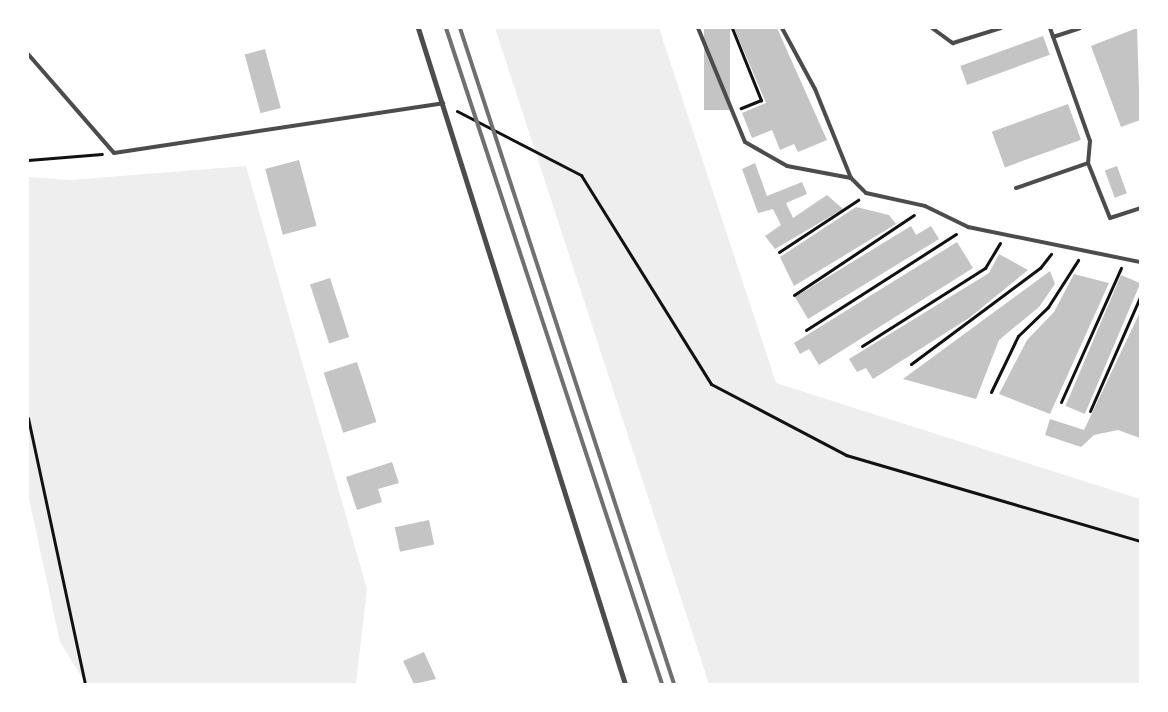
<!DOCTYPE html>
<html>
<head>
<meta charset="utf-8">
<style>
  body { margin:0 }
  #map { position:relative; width:1168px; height:712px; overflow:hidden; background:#fff; font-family:"Roboto Serif",serif }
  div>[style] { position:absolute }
  .green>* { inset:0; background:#eee }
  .building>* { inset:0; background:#c4c4c4; transform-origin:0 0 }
  .path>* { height:3px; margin:-1.5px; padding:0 1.5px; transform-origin:1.5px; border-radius:1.5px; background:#111 }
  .service>* { height:4px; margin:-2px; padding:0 2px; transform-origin:2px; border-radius:2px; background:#4c4c4c }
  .minor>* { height:5px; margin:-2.5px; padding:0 2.5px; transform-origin:2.5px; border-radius:2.5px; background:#4c4c4c }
  .rail>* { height:4px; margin:-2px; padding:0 2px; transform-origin:2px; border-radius:2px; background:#707070 }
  span { translate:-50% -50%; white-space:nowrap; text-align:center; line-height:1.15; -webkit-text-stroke:5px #fff; paint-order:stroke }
  .frame { position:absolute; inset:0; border:29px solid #fff; pointer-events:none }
</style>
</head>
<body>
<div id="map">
  <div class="green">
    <div style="clip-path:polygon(495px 28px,659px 28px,776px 383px,1140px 499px,1140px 684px,709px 684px)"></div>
    <div style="clip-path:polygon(246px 166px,367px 589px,356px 684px,86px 684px,60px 642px,28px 494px,28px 177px,71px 180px)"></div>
  </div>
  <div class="building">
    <div style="left:704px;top:28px;width:26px;height:82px"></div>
    <div style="clip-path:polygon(734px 28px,777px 28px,827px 140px,798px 152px,794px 144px,780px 150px,772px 130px,752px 138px,742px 113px,766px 103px)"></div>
    <div style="clip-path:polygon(1137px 28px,1140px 120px,1121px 127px,1091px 46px)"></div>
    <div style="left:1043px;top:36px;width:20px;height:88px;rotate:70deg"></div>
    <div style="left:265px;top:49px;width:61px;height:21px;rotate:75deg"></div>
    <div style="left:1068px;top:104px;width:38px;height:81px;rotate:70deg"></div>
    <div style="left:299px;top:160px;width:68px;height:35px;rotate:75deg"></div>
    <div style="clip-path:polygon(755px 163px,767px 196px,802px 182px,807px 194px,786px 203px,793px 218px,827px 195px,843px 209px,775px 249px,765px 236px,781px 225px,773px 209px,758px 213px,742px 169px)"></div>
    <div style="left:1117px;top:166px;width:29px;height:13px;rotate:70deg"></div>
    <div style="clip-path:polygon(856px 207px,889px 215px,896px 224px,794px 286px,780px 257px)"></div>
    <div style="clip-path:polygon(911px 226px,916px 235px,931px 226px,939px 239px,808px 319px,795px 297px)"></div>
    <div style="clip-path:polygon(957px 242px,973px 268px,819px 365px,809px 349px,800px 354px,794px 343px)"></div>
    <div style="clip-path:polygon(999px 254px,1028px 270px,969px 318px,873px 379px,866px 368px,857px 372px,849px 359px,989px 273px)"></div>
    <div style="clip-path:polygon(1050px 271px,1055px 284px,1039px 307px,999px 340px,976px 399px,903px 379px)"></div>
    <div style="clip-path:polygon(1074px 274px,1109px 283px,1050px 414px,999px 394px,1027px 340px,1054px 312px)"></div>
    <div style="left:1121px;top:275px;width:21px;height:142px;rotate:23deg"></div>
    <div style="left:330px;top:278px;width:62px;height:21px;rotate:72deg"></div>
    <div style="clip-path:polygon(1140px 312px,1140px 438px,1118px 430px,1094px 435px,1081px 447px,1045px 435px,1050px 419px,1084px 430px)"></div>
    <div style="left:357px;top:362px;width:63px;height:35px;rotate:72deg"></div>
    <div style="clip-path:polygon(392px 462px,399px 483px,378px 489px,382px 502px,357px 510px,346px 477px)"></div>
    <div style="left:429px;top:520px;width:25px;height:35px;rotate:78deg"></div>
    <div style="clip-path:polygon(424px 652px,436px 679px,414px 684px,403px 661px)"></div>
  </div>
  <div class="path">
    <div style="left:732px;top:28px;width:78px;rotate:68.1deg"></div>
    <div style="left:761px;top:100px;width:22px;rotate:158deg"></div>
    <div style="left:457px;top:111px;width:140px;rotate:27.3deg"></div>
    <div style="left:581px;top:175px;width:246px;rotate:58.1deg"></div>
    <div style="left:711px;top:384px;width:153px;rotate:27.7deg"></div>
    <div style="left:846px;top:455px;width:306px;rotate:16.3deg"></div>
    <div style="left:28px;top:160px;width:74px;rotate:-4.6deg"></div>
    <div style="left:779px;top:252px;width:95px;rotate:-33.4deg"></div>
    <div style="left:794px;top:295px;width:144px;rotate:-33.7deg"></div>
    <div style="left:806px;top:330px;width:178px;rotate:-32.6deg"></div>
    <div style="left:862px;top:346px;width:146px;rotate:-32.4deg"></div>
    <div style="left:985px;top:268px;width:29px;rotate:-59deg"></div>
    <div style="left:911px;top:364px;width:161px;rotate:-36.7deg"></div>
    <div style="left:1040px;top:268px;width:18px;rotate:-52deg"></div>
    <div style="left:991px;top:392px;width:62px;rotate:-64.3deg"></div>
    <div style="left:1018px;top:336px;width:42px;rotate:-44deg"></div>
    <div style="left:1048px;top:307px;width:56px;rotate:-57.4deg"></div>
    <div style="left:1061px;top:402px;width:147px;rotate:-65.9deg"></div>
    <div style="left:1090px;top:411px;width:124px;rotate:-66.3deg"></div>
    <div style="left:28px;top:418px;width:272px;rotate:77.9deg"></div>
  </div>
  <div class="service">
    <div style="left:698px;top:28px;width:123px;rotate:67.6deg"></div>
    <div style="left:745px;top:142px;width:48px;rotate:29.7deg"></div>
    <div style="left:787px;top:166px;width:65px;rotate:10.6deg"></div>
    <div style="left:782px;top:28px;width:69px;rotate:61.6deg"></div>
    <div style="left:815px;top:89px;width:96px;rotate:68deg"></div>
    <div style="left:851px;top:178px;width:21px;rotate:45deg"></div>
    <div style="left:866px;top:193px;width:60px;rotate:12.4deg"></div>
    <div style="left:925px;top:206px;width:48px;rotate:26deg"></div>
    <div style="left:968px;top:227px;width:176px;rotate:11.5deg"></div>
    <div style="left:932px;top:28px;width:26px;rotate:36deg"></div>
    <div style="left:953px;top:43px;width:50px;rotate:-17.4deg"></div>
    <div style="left:1050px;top:28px;width:120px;rotate:70.5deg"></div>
    <div style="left:1090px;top:141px;width:22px;rotate:95deg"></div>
    <div style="left:1088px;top:163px;width:59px;rotate:68.2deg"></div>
    <div style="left:1110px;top:218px;width:32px;rotate:-18deg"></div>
    <div style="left:1053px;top:37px;width:28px;rotate:-18deg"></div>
    <div style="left:28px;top:54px;width:131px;rotate:49deg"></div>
    <div style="left:114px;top:153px;width:333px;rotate:-8.6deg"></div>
    <div style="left:1016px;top:188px;width:76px;rotate:-19.1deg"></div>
  </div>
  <div class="minor">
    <div style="left:418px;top:28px;width:688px;rotate:72.49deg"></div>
  </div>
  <div class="rail">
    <div style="left:446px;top:28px;width:691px;rotate:71.77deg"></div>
    <div style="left:460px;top:28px;width:690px;rotate:71.93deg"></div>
  </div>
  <div class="frame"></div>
</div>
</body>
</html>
